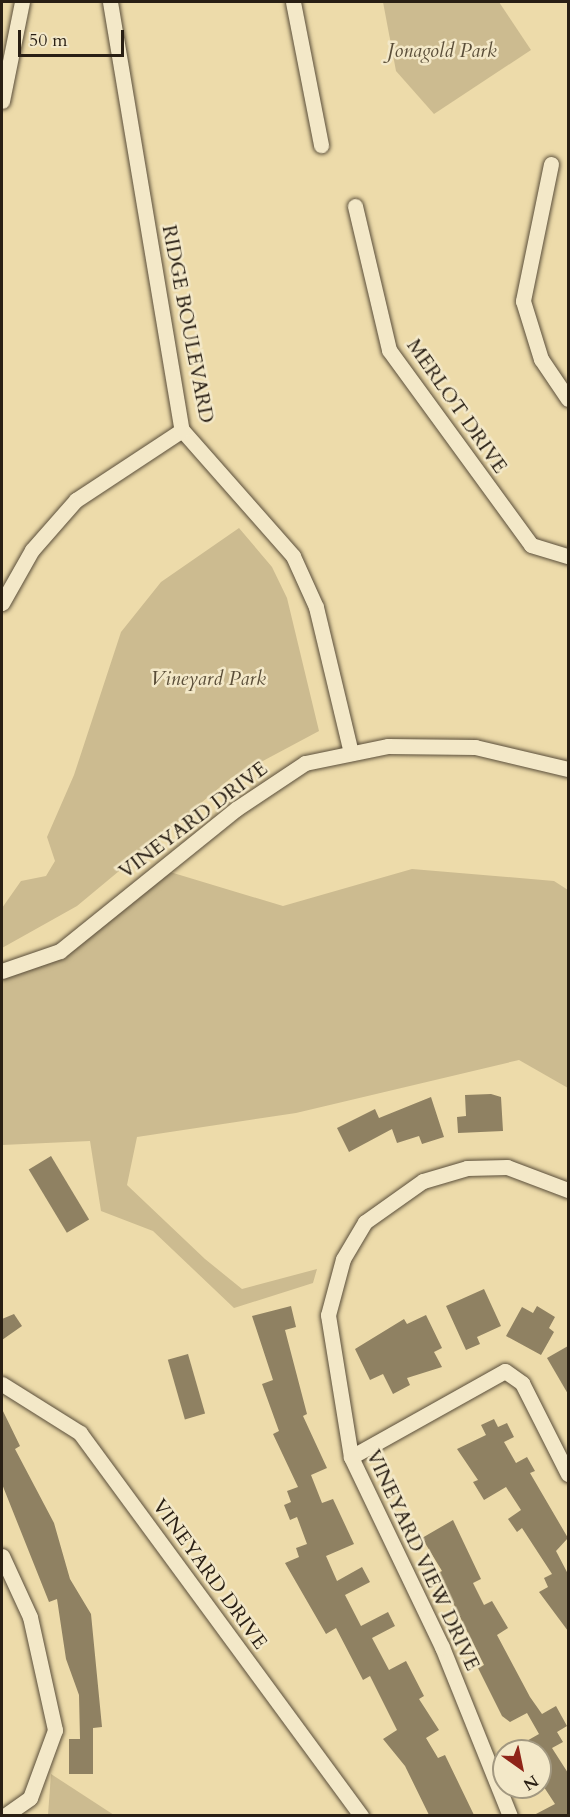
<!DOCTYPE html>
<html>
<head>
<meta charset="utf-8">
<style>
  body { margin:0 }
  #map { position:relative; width:570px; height:1817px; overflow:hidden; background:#eddbaa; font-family:Cardo,serif }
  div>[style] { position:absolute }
  .green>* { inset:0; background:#ccbb90 }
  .building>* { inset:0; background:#8f8162; transform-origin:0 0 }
  .roads { filter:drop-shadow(0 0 2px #5a4e3a) drop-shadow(0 0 2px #5a4e3a) }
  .minor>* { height:15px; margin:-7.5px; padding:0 7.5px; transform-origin:7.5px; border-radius:7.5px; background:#f3e8c8 }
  span { translate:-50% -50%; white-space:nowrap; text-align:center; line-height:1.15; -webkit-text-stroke:5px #f3e8c8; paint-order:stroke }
  .park-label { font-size:20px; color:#5a4e39; font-style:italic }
  .street-label { font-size:20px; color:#291f14 }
  .frame { position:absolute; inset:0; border:3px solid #291f14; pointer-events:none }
  .north { position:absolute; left:492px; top:1739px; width:60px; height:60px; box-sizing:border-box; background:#f3e8c8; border:2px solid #a29880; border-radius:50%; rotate:147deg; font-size:16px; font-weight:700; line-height:24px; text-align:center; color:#291f14 }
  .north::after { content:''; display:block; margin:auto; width:21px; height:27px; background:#8f2418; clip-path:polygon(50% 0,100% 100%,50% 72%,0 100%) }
  .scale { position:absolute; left:18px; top:30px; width:106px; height:27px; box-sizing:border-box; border:3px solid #291f14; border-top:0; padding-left:8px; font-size:18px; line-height:21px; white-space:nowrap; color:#291f14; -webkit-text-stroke:4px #f3e8c8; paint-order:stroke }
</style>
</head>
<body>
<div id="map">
  <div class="green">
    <div style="clip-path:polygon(383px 2px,499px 2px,531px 50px,434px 114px,396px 71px)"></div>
    <div style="clip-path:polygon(239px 528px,272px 567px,287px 598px,319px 731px,231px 778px,77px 906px,2px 948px,2px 908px,21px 881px,46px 876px,55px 861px,47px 837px,74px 775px,121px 632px,161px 582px)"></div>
    <div style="clip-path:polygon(412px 869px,554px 881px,568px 890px,568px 1088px,519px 1060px,296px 1113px,137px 1137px,127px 1185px,205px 1259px,242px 1289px,317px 1269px,313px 1283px,234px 1308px,153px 1231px,101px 1211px,90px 1141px,2px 1145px,2px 974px,77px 947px,170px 872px,283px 906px)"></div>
    <div style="clip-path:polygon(51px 1774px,114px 1815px,48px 1815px)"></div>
  </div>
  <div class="building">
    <div style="clip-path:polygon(491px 1094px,501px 1097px,503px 1131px,458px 1133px,457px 1117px,466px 1116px,465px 1095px)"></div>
    <div style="clip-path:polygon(431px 1097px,444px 1137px,422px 1144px,419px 1136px,397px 1143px,392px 1129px,349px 1152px,337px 1128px,375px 1109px,379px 1118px)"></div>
    <div style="left:51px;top:1156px;width:74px;height:26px;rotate:59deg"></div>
    <div style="clip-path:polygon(484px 1289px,501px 1326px,477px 1337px,480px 1344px,466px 1350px,446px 1306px)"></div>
    <div style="clip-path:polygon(291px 1306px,296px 1327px,285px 1330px,307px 1414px,303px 1416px,327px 1468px,311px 1475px,322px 1503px,333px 1499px,354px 1544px,326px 1556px,337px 1581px,362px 1567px,370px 1582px,345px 1595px,361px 1626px,388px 1612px,395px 1626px,372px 1638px,389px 1670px,406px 1661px,424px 1696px,419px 1699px,439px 1730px,426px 1738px,438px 1758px,445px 1755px,474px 1815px,429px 1815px,405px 1766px,383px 1739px,397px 1730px,370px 1676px,363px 1680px,336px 1628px,326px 1634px,285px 1563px,299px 1557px,296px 1548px,307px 1544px,297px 1517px,290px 1520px,284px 1505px,291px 1502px,287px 1491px,298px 1487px,273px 1434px,279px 1431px,262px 1384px,273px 1380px,252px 1316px)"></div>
    <div style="clip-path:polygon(537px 1306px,555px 1317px,549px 1328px,554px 1332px,541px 1355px,506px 1336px,522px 1307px,533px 1313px)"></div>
    <div style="clip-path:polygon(14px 1314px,22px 1326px,2px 1340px,2px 1319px)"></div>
    <div style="clip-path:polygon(426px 1315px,442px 1348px,434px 1352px,442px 1367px,407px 1378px,410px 1385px,393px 1394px,383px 1374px,370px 1380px,355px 1349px,404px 1319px,407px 1324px)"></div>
    <div style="clip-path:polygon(568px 1346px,568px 1394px,547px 1358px)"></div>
    <div style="left:188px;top:1354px;width:62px;height:21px;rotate:74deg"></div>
    <div style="clip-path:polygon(2px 1409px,20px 1446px,15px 1449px,54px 1523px,70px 1579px,91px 1614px,102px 1727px,93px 1728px,93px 1774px,69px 1774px,69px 1739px,80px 1739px,79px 1695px,66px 1659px,57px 1599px,49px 1602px,2px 1484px)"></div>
    <div style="clip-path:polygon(494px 1419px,498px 1427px,507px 1423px,514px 1437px,504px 1442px,516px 1463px,527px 1457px,535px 1471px,530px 1473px,568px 1538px,556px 1551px,568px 1574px,568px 1631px,539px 1592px,548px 1587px,544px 1578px,552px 1574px,522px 1528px,517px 1532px,508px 1519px,521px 1510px,506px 1487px,484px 1500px,473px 1482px,478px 1480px,457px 1449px,486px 1435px,481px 1425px)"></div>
    <div style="clip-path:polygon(453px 1520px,481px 1579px,473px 1583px,484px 1605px,492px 1601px,508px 1628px,497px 1635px,530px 1697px,542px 1714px,556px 1706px,567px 1726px,557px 1732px,563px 1742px,552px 1748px,568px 1773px,568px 1815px,534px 1815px,555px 1804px,540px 1781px,540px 1751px,509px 1751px,539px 1734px,527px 1713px,510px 1722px,502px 1716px,478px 1668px,484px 1665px,438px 1573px,442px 1571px,422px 1538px)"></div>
  </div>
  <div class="roads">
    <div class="minor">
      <div style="left:110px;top:2px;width:434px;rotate:80.5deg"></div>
      <div style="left:182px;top:430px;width:168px;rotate:48.6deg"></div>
      <div style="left:293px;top:556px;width:56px;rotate:65.7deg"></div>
      <div style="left:316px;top:607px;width:150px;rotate:76.5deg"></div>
      <div style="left:293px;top:2px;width:146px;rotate:78.9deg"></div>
      <div style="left:2px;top:101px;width:101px;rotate:-78.6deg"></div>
      <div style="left:551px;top:164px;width:140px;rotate:101.6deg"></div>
      <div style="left:523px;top:301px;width:61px;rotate:72.8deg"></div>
      <div style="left:541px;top:359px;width:48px;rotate:56deg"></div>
      <div style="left:355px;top:206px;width:148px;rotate:76.7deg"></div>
      <div style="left:389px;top:350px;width:241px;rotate:53.9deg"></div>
      <div style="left:531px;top:545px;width:39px;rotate:17deg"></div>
      <div style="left:2px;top:603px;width:61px;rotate:-60.5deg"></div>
      <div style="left:32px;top:550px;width:67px;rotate:-48.7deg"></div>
      <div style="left:76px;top:500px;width:127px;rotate:-33.4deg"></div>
      <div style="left:2px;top:971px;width:61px;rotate:-19deg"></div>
      <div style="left:60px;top:951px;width:226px;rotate:-38.9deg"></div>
      <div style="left:236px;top:809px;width:83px;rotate:-33.7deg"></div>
      <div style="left:305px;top:763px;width:85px;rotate:-11.6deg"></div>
      <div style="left:388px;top:746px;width:87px;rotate:0.7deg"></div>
      <div style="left:475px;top:747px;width:96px;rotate:13.3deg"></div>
      <div style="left:2px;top:1384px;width:92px;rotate:32.1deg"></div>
      <div style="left:80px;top:1433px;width:475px;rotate:53.7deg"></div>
      <div style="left:351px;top:1457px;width:176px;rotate:-29.2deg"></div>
      <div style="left:505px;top:1371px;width:21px;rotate:35deg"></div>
      <div style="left:522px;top:1383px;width:102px;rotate:63.2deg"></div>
      <div style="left:2px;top:1556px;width:67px;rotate:65.3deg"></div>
      <div style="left:30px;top:1617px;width:116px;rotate:77.5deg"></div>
      <div style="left:55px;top:1730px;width:72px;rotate:110.2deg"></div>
      <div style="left:30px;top:1798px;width:32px;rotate:145deg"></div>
      <div style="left:510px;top:1816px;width:182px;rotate:-111.9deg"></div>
      <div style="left:442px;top:1647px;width:211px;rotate:-115.6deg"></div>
      <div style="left:351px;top:1457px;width:144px;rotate:-99.2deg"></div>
      <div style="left:328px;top:1315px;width:58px;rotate:-75deg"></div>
      <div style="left:343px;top:1259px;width:43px;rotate:-59.3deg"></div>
      <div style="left:365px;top:1222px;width:71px;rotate:-35.3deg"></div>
      <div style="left:423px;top:1181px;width:46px;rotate:-16.5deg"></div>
      <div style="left:467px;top:1168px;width:40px;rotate:-1.4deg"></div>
      <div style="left:507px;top:1167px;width:65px;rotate:20.7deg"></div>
    </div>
  </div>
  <div class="park-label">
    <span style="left:442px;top:50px">Jonagold Park</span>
    <span style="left:208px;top:678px">Vineyard Park</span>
  </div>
  <div class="street-label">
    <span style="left:188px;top:324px;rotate:79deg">RIDGE BOULEVARD</span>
    <span style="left:457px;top:406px;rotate:55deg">MERLOT DRIVE</span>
    <span style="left:193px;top:820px;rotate:-37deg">VINEYARD DRIVE</span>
    <span style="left:423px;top:1560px;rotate:65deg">VINEYARD VIEW DRIVE</span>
    <span style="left:210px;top:1574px;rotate:54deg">VINEYARD DRIVE</span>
  </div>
  <div class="frame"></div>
  <div class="north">N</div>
  <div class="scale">50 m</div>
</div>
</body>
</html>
